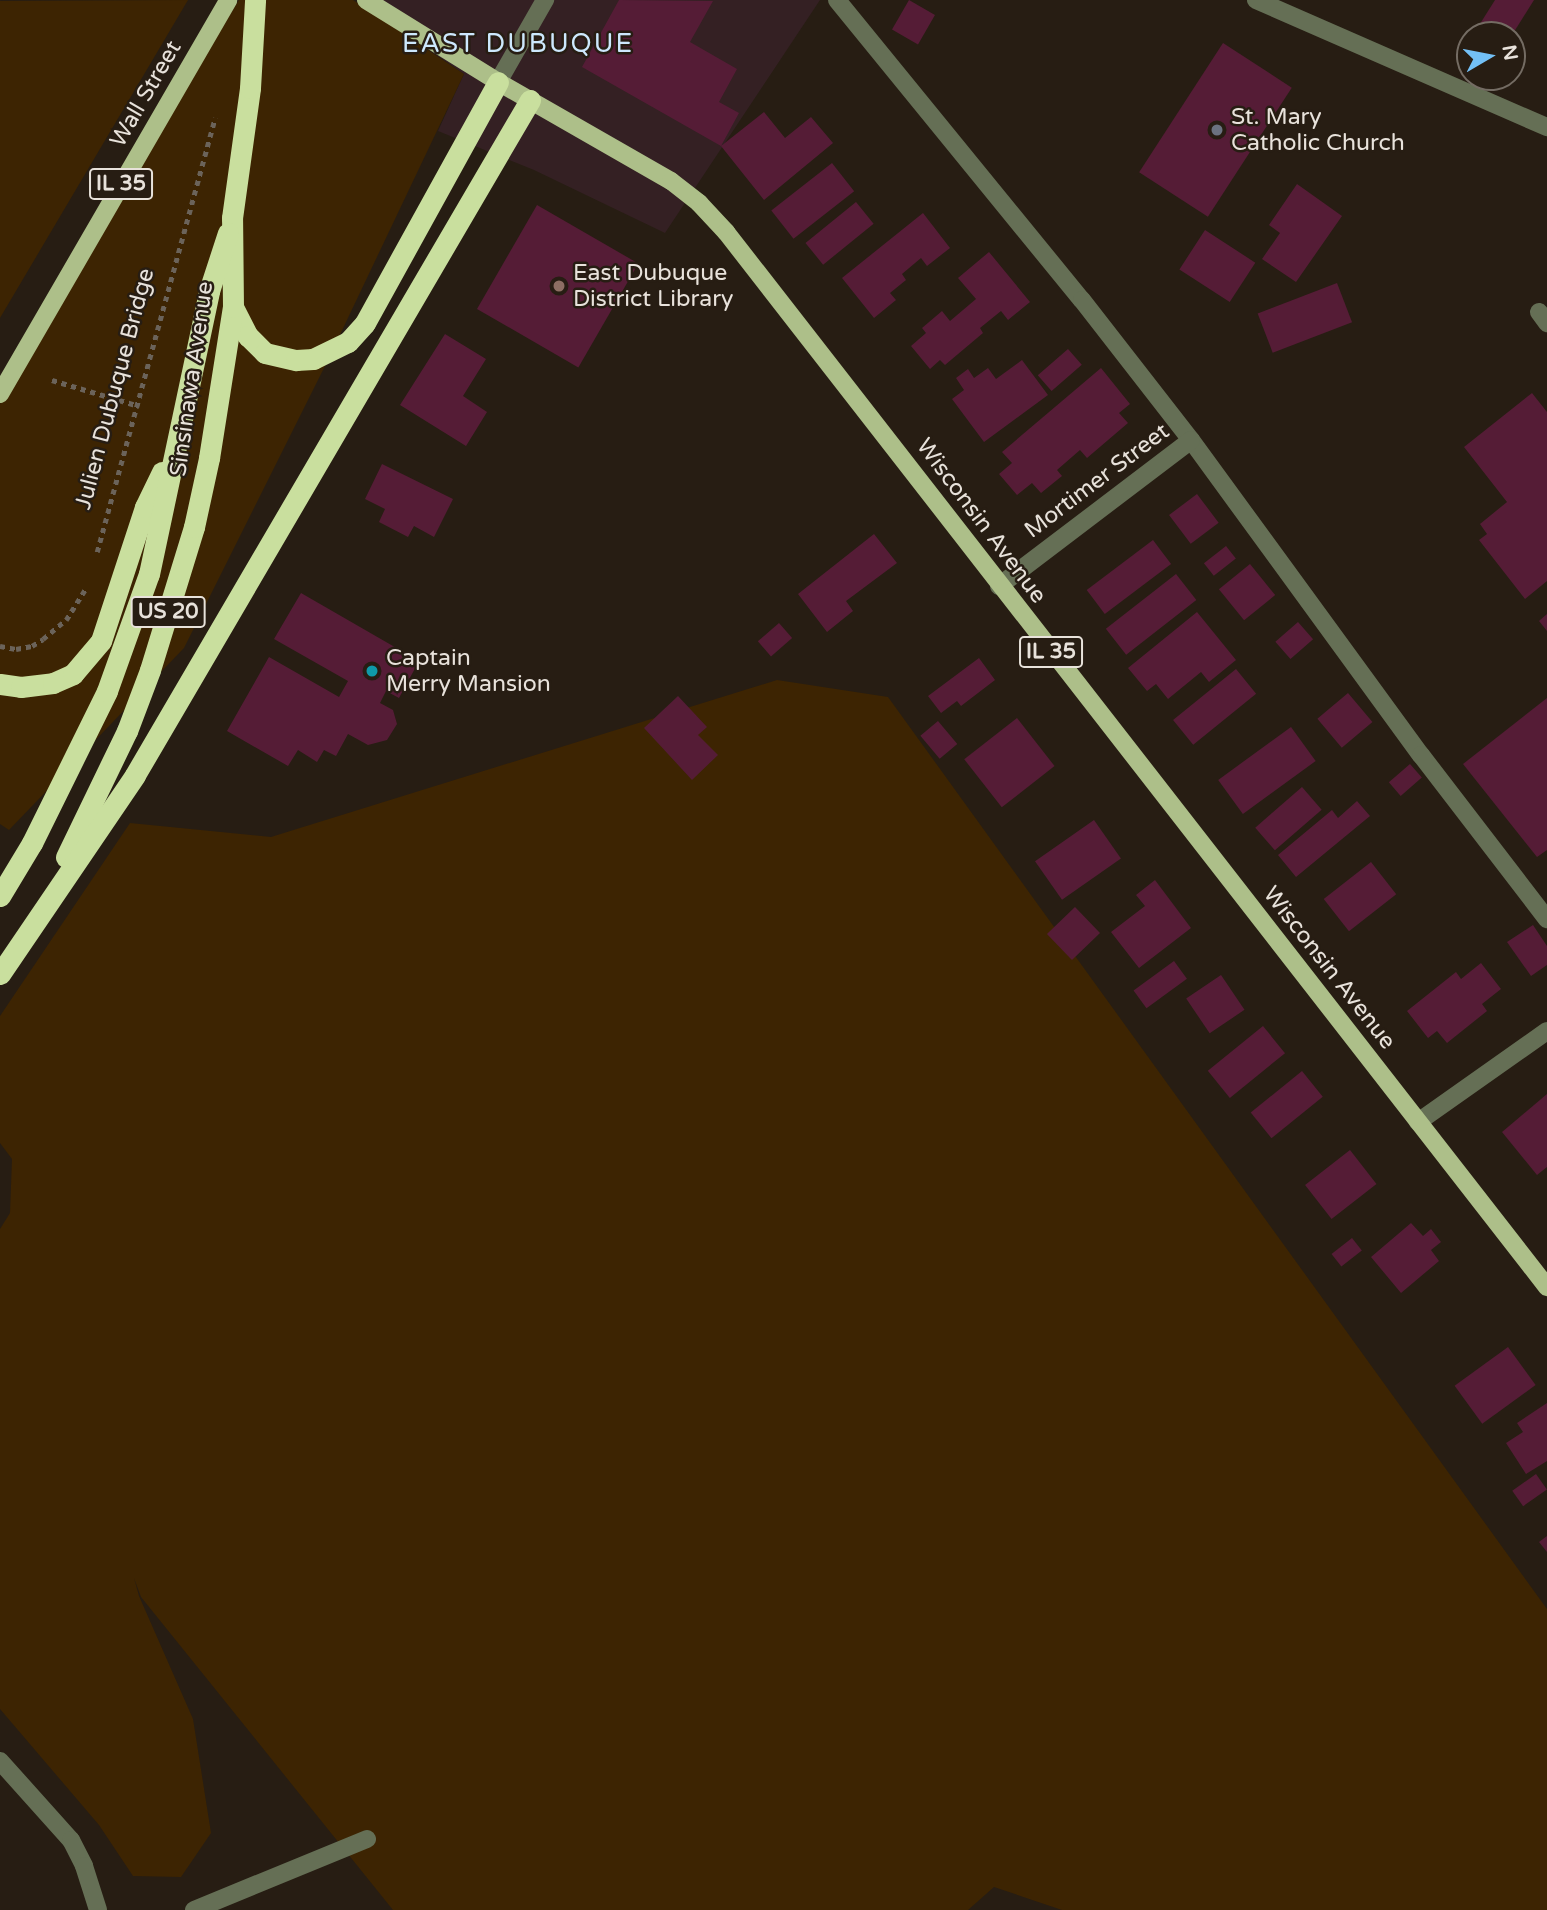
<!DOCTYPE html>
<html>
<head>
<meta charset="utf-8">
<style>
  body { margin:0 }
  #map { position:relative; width:1547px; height:1910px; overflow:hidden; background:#271d13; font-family:"Varela Round",sans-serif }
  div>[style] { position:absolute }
  .commercial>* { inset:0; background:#342023 }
  .green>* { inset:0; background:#3d2402 }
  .building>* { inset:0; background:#551c36; transform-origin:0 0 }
  .path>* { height:4.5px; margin-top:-2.25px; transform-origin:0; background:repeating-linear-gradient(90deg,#6b635a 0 5px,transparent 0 10px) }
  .minor>* { height:18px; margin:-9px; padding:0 9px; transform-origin:9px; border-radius:9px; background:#656f55 }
  .major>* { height:18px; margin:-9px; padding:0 9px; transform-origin:9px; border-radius:9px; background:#adbf89 }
  .highway>* { height:21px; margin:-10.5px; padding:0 10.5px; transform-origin:10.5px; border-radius:10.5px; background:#c9df9e }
  .dots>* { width:19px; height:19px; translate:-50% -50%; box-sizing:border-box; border:4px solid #271d13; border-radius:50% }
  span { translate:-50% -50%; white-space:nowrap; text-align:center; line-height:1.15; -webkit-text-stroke:5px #271d13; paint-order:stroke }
  .shield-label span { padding:2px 5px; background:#271d13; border:2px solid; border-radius:5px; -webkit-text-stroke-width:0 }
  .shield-label { font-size:21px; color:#e8e2db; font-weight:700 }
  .street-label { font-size:23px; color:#e8e2db }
  .poi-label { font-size:23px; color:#e8e2db }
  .left { translate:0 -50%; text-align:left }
  .quarter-label { font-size:26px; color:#cde8fd; letter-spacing:2px }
  .north { position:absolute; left:1456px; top:21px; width:70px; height:70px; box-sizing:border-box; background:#271d13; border:2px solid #746c63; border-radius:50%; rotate:80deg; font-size:19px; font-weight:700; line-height:28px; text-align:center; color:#e8e2db }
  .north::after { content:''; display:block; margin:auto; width:24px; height:32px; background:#73c0f6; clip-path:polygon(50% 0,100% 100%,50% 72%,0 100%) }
</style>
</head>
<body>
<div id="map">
  <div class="commercial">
    <div style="clip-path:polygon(357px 0,820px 0,665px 233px,534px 170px,438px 131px,464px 74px)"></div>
  </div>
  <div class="green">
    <div style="clip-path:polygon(188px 0,0 318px,0 1px)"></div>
    <div style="clip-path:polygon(239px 0,353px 0,464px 74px,327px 362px,184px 648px,9px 830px,0 824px,0 404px,108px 213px)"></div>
    <div style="clip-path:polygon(777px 680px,888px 697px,1547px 1609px,1547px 1910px,1062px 1910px,994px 1887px,968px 1910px,393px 1910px,141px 1597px,134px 1578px,139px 1596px,193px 1719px,211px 1833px,181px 1877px,133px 1876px,99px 1825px,0 1709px,0 1229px,10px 1213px,12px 1159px,0 1143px,0 1016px,130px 823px,271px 837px)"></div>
  </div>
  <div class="building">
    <div style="clip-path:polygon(619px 0,713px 1px,690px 42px,737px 69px,719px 102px,739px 113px,721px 146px,764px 112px,785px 138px,811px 117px,833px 143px,764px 200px,721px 146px,582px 67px)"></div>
    <div style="left:909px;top:0;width:30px;height:34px;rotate:30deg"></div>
    <div style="clip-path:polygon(1495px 0,1534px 0,1512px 35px,1473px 35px)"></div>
    <div style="left:1223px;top:43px;width:82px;height:154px;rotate:33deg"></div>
    <div style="left:832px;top:163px;width:36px;height:77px;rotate:52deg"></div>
    <div style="clip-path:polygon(1297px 184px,1342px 216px,1296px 282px,1262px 259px,1280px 233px,1269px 225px)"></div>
    <div style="left:856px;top:202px;width:28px;height:65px;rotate:51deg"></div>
    <div style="left:537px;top:205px;width:117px;height:120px;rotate:30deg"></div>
    <div style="clip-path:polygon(923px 213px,950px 248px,927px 266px,921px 258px,902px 274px,906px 280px,890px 293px,896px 300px,874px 318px,842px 278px)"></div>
    <div style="left:1205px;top:230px;width:60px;height:47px;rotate:33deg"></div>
    <div style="clip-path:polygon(989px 252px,1030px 302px,1008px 320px,1001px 311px,980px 328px,983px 333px,945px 365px,940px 360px,930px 369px,911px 346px,926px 333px,922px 328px,942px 311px,950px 321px,976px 299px,958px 278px)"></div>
    <div style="left:1337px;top:283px;width:42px;height:85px;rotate:69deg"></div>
    <div style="clip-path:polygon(445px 334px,486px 359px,463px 396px,487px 412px,466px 446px,400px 405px)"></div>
    <div style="left:1068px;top:349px;width:21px;height:40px;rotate:49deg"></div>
    <div style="clip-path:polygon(1022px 360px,1048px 395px,984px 442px,952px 399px,964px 390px,956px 378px,968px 369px,974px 378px,988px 368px,996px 379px)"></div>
    <div style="clip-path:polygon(1101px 368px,1130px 404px,1119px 413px,1128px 423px,1087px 458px,1080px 450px,1057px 470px,1062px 476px,1041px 493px,1032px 483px,1017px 495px,999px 474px,1012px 463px,1002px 452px)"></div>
    <div style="clip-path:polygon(1532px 393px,1547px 412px,1547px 581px,1525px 599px,1479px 540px,1487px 534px,1480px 524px,1507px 502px,1464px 447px)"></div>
    <div style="clip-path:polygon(382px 464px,453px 499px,434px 537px,414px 526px,408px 537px,379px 522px,385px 509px,365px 499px)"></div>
    <div style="left:1197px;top:494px;width:36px;height:35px;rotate:53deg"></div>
    <div style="clip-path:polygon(874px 534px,897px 563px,846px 601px,853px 611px,827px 632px,798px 594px)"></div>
    <div style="left:1153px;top:540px;width:30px;height:83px;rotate:53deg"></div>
    <div style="left:1226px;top:546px;width:16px;height:28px;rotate:52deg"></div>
    <div style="left:1250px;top:564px;width:40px;height:40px;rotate:51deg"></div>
    <div style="left:1176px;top:574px;width:33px;height:89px;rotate:52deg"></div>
    <div style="clip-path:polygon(301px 593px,419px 661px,399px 698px,386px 691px,380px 703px,393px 710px,397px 724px,387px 740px,368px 745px,348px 734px,336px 756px,324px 750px,317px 762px,298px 750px,288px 766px,227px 731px,269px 657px,339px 697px,348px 681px,274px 639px)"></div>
    <div style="clip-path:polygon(1197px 612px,1236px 660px,1209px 682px,1201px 672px,1168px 699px,1156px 684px,1147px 691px,1128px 668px)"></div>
    <div style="clip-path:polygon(1547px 614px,1547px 631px,1539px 621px)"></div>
    <div style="left:1298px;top:622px;width:23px;height:30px;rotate:49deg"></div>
    <div style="left:779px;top:623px;width:20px;height:28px;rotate:49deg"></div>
    <div style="clip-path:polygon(979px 658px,995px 680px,961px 706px,957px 701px,941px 713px,928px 696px)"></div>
    <div style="left:1236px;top:669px;width:32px;height:81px;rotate:51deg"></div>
    <div style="left:1348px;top:693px;width:38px;height:40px;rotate:50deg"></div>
    <div style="clip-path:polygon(678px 696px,707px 727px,698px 735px,718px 755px,692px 780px,644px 728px)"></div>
    <div style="clip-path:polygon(1547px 698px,1547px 850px,1537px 857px,1463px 764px)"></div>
    <div style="left:1017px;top:718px;width:61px;height:67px;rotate:52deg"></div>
    <div style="left:938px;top:721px;width:30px;height:23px;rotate:50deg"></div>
    <div style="left:1291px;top:727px;width:42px;height:90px;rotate:54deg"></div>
    <div style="left:1410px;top:764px;width:18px;height:28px;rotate:49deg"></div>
    <div style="left:1302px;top:787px;width:30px;height:62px;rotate:49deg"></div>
    <div style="clip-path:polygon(1357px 801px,1370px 816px,1296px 877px,1278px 855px,1332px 810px,1338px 818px)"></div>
    <div style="left:1094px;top:820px;width:47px;height:72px;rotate:55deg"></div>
    <div style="left:1371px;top:862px;width:41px;height:60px;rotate:52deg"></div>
    <div style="clip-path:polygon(1155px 880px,1191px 928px,1139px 968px,1111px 932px,1145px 906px,1136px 895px)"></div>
    <div style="left:1075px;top:907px;width:36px;height:39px;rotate:46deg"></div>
    <div style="clip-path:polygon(1533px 925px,1547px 946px,1547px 965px,1531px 976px,1507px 942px)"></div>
    <div style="left:1174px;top:961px;width:22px;height:50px;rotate:54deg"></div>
    <div style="clip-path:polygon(1481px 963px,1501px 989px,1482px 1004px,1487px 1011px,1447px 1043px,1437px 1031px,1428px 1038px,1407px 1011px,1456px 972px,1461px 979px)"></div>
    <div style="left:1221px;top:975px;width:42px;height:42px;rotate:56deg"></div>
    <div style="left:1263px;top:1026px;width:35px;height:71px;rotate:51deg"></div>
    <div style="left:1302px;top:1071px;width:33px;height:66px;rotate:51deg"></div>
    <div style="clip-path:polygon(1547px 1094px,1547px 1167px,1537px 1175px,1502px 1132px)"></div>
    <div style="left:1350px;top:1150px;width:43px;height:57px;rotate:52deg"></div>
    <div style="clip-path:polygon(1411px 1223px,1423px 1236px,1431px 1229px,1441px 1242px,1431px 1250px,1439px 1261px,1401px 1293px,1371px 1257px)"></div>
    <div style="left:1352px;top:1238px;width:16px;height:26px;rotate:52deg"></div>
    <div style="left:1508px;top:1347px;width:47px;height:66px;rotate:54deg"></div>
    <div style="clip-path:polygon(1547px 1403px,1547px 1461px,1526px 1474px,1506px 1443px,1523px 1432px,1517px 1423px)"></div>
    <div style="left:1536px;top:1474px;width:19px;height:29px;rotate:55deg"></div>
    <div style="clip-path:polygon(1547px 1536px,1547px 1552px,1539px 1542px)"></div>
  </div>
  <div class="path">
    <div style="left:52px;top:380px;width:91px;rotate:16.6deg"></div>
    <div style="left:97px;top:552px;width:450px;rotate:-74.8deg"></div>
    <div style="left:0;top:646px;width:16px;rotate:11deg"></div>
    <div style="left:16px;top:649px;width:16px;rotate:-11deg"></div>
    <div style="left:32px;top:646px;width:13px;rotate:-32deg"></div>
    <div style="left:43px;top:639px;width:30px;rotate:-40deg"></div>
    <div style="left:66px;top:620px;width:36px;rotate:-58deg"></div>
  </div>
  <div class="minor">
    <div style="left:837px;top:0;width:387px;rotate:50.8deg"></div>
    <div style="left:1082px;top:300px;width:177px;rotate:52.1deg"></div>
    <div style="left:1191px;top:440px;width:390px;rotate:53.9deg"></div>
    <div style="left:1421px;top:755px;width:207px;rotate:52.5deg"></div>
    <div style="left:1256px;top:0;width:318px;rotate:23.6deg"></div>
    <div style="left:498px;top:82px;width:95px;rotate:-60.2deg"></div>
    <div style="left:1539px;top:312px;width:14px;rotate:54deg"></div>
    <div style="left:999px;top:586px;width:241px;rotate:-37.2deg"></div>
    <div style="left:1418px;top:1122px;width:158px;rotate:-35.2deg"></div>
    <div style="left:0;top:1761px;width:106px;rotate:48.1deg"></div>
    <div style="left:71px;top:1840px;width:29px;rotate:63deg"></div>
    <div style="left:84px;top:1866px;width:46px;rotate:72.3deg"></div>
    <div style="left:194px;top:1910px;width:187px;rotate:-22.3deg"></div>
  </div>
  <div class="major">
    <div style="left:366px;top:0;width:155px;rotate:31.8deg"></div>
    <div style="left:498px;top:82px;width:199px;rotate:29.8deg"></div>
    <div style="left:671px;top:181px;width:36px;rotate:38deg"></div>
    <div style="left:699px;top:203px;width:40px;rotate:47deg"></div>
    <div style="left:726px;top:232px;width:1337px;rotate:52.11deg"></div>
    <div style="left:0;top:394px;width:455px;rotate:-59.9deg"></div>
  </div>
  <div class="highway">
    <div style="left:233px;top:307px;width:33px;rotate:63deg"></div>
    <div style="left:248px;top:336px;width:24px;rotate:45deg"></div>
    <div style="left:265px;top:353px;width:32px;rotate:13deg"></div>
    <div style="left:296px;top:360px;width:17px;rotate:-3deg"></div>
    <div style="left:313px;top:359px;width:39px;rotate:-26deg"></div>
    <div style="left:348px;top:342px;width:25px;rotate:-48deg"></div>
    <div style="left:365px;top:323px;width:275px;rotate:-61.1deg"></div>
    <div style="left:0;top:684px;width:21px;rotate:8deg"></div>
    <div style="left:21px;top:687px;width:32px;rotate:-7deg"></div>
    <div style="left:53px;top:683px;width:22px;rotate:-24deg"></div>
    <div style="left:73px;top:674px;width:43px;rotate:-49.7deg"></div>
    <div style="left:101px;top:641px;width:141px;rotate:-71.8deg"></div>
    <div style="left:145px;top:507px;width:39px;rotate:-64deg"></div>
    <div style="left:66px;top:857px;width:140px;rotate:-64.2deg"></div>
    <div style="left:127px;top:731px;width:65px;rotate:-69.3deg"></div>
    <div style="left:150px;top:670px;width:150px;rotate:-72.9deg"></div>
    <div style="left:194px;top:527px;width:71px;rotate:-77.7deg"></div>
    <div style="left:209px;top:458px;width:153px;rotate:-81deg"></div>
    <div style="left:233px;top:307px;width:89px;rotate:-90.6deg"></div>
    <div style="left:232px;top:218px;width:131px;rotate:-82.1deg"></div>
    <div style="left:250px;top:88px;width:88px;rotate:-86.7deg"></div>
    <div style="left:0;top:896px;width:62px;rotate:-58.9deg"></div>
    <div style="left:32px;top:843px;width:169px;rotate:-63.7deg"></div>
    <div style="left:107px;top:691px;width:124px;rotate:-70.3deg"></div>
    <div style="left:149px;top:574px;width:289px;rotate:-78deg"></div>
    <div style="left:209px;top:291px;width:61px;rotate:-71.9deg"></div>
    <div style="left:0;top:974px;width:240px;rotate:-55.8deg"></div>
    <div style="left:135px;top:775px;width:782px;rotate:-59.66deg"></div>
  </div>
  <div class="dots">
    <div style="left:1217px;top:130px;background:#6b7280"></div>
    <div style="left:559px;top:286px;background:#8d6e63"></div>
    <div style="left:372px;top:671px;background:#0f9aa8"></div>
  </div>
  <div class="shield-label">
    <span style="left:121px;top:184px">IL 35</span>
    <span style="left:168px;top:612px">US 20</span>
    <span style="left:1051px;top:652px">IL 35</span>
  </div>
  <div class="street-label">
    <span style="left:146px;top:94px;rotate:-60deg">Wall Street</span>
    <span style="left:192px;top:379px;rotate:-82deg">Sinsinawa Avenue</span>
    <span style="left:115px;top:389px;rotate:-75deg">Julien Dubuque Bridge</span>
    <span style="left:1097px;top:481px;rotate:-37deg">Mortimer Street</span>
    <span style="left:981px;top:521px;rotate:53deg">Wisconsin Avenue</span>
    <span style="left:1329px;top:968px;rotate:52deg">Wisconsin Avenue</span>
  </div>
  <div class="poi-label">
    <span class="left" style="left:1231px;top:130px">St. Mary<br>Catholic Church</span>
    <span class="left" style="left:573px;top:286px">East Dubuque<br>District Library</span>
    <span class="left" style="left:386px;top:671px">Captain<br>Merry Mansion</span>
  </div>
  <div class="quarter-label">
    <span style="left:518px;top:44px">EAST DUBUQUE</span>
  </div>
  <div class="north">N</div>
</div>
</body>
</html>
